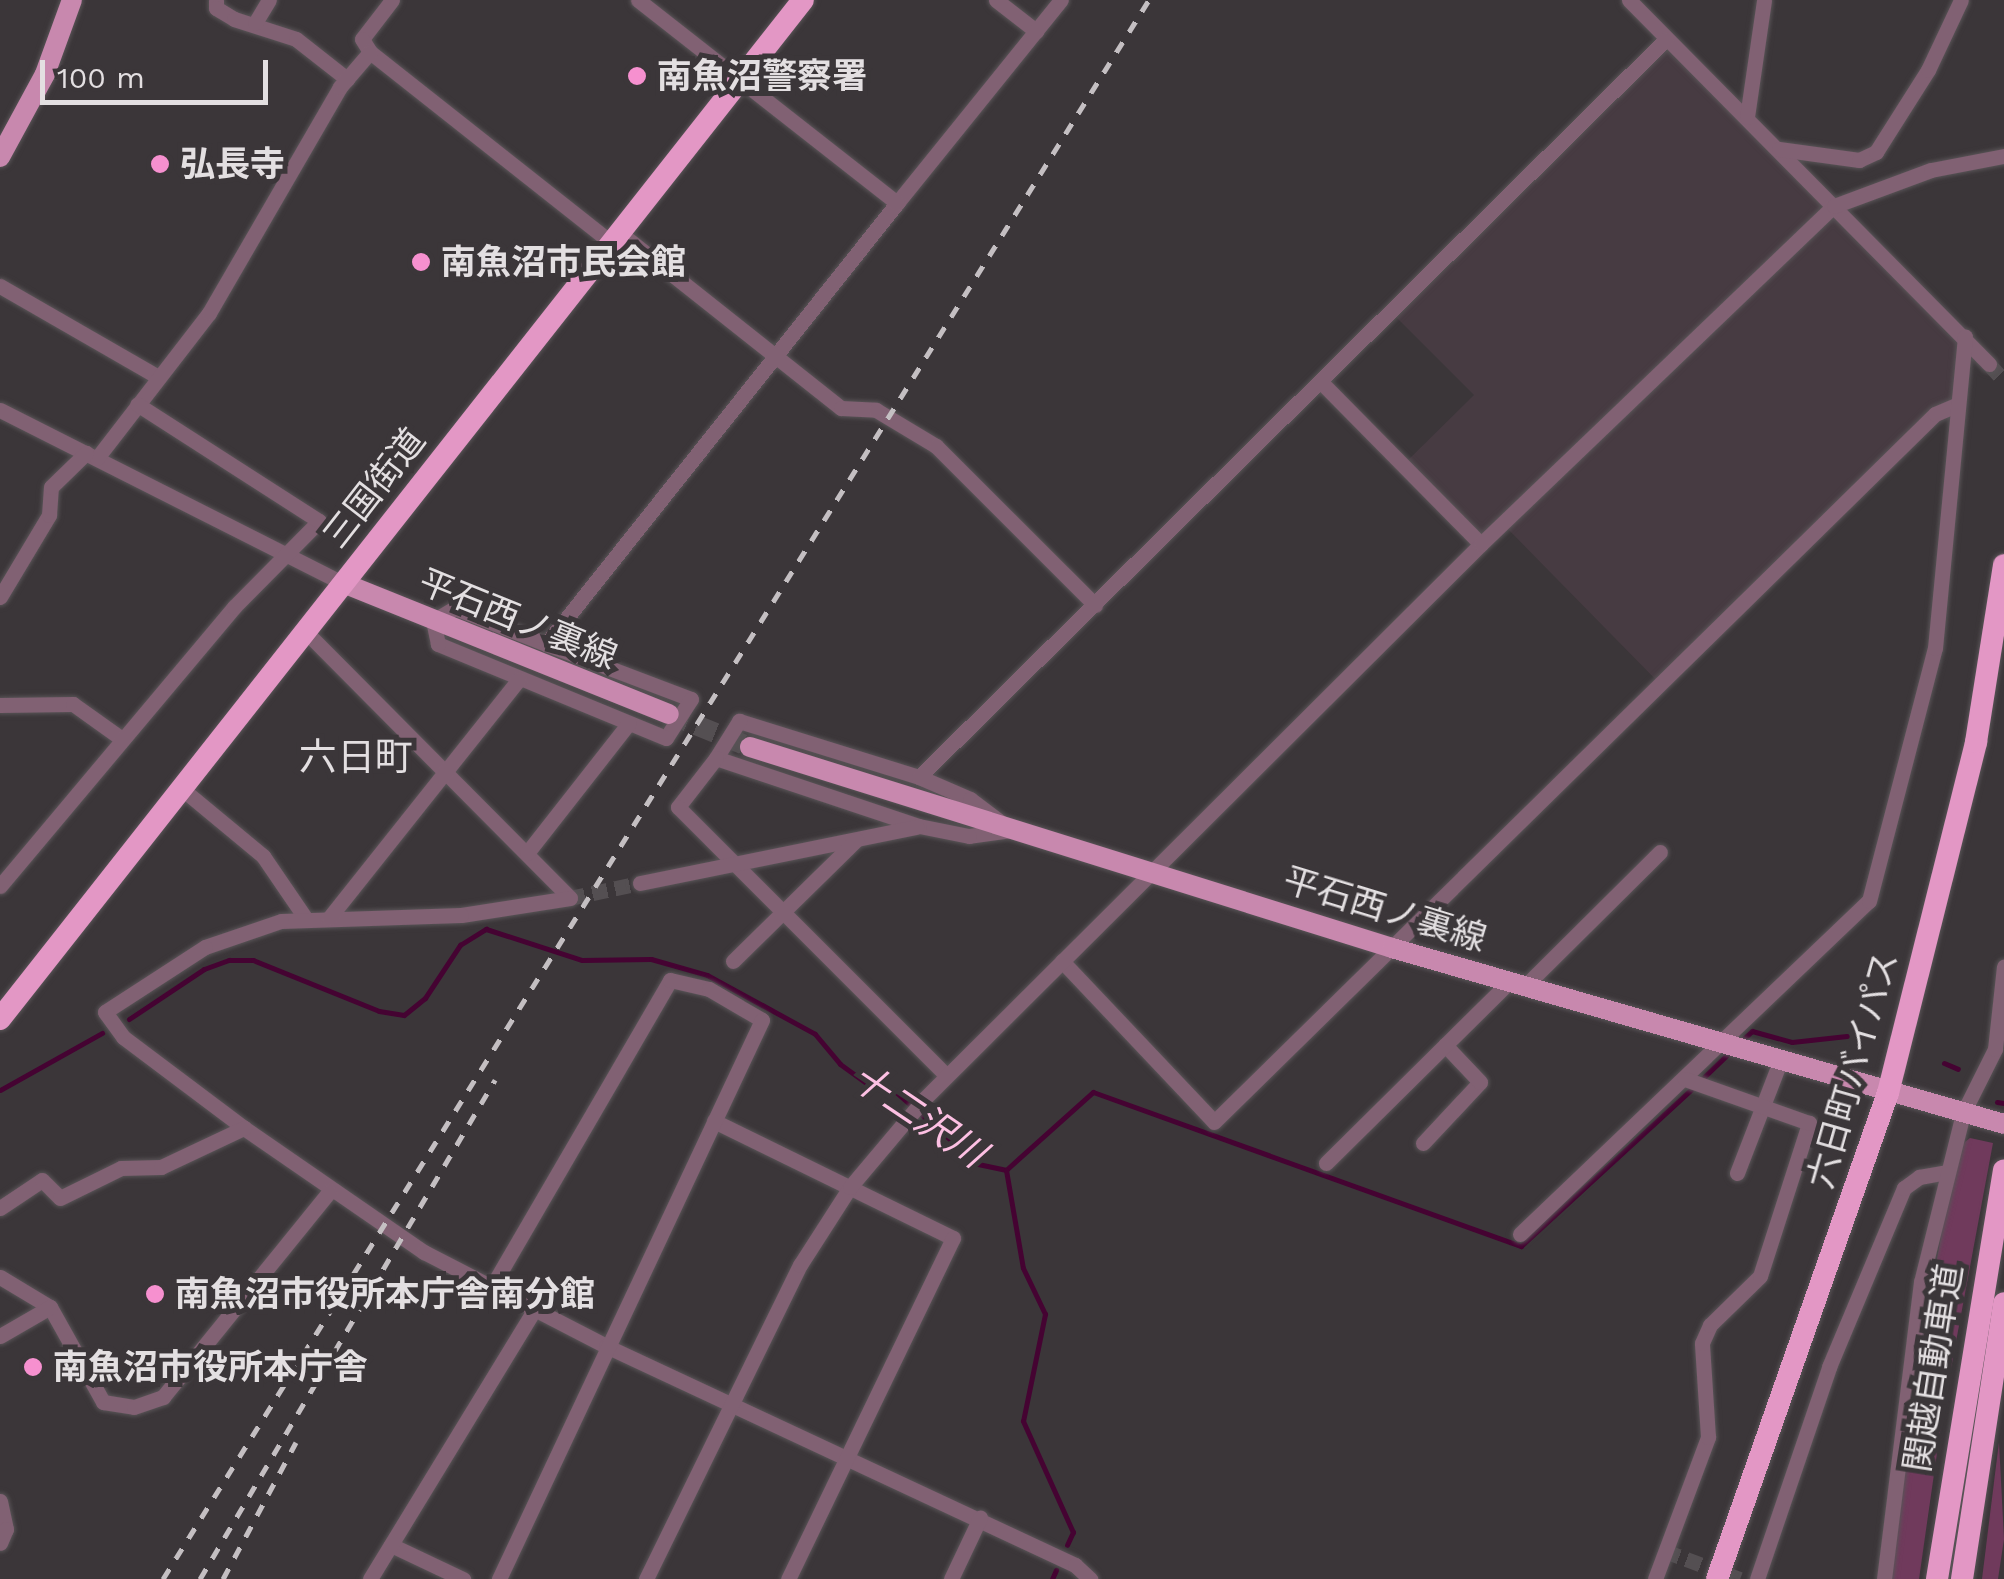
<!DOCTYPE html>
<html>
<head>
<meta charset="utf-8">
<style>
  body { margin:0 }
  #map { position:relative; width:2004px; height:1579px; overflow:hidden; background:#3b3639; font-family:"Work Sans","Noto Sans JP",sans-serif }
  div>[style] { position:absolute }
  .built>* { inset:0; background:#473b42 }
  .green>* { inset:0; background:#703a5c }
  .stream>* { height:5px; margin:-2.5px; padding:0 2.5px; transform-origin:2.5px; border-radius:2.5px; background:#450332 }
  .minor-tunnel>* { height:15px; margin-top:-7.5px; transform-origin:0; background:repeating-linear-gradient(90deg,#544f52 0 15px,transparent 0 23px) }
  .major-tunnel>* { height:20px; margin-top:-10px; transform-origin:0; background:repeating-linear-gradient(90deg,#544f52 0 20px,transparent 0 30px) }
  .roads { filter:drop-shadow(0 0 2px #595457) drop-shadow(0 0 2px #595457) }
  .minor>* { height:15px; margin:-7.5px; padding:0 7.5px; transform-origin:7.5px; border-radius:7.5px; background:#816173 }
  .major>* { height:20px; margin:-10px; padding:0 10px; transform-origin:10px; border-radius:10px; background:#c888ae }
  .highway>* { height:22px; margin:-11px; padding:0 11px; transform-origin:11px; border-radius:11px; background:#e397c5 }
  .rail>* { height:5px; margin-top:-2.5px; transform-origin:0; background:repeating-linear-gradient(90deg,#c4bfc2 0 12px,transparent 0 24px) }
  .dots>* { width:28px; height:28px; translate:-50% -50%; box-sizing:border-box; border:5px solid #3b3639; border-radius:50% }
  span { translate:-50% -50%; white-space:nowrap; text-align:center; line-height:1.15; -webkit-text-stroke:10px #3b3639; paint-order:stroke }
  .poi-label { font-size:35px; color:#e3dfe1; font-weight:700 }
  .left { translate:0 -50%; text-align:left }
  .street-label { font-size:35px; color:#e3dfe1 }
  .neighbourhood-label { font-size:38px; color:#e3dfe1 }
  .water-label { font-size:38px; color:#fdc0e3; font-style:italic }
  .scale { position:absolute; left:40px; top:60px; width:228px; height:45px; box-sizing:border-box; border:5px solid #e3dfe1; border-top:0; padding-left:12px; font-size:30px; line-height:35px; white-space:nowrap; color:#e3dfe1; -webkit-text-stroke:8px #3b3639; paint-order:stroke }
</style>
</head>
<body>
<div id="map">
  <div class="built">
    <div style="clip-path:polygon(1666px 39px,1965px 336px,1958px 404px,1935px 414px,1661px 685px,1503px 524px,1481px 544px,1403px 465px,1474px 395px,1392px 313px)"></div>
  </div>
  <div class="green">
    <div style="clip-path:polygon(1970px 1138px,1993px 1143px,1945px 1401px,1915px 1382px,1947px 1202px,1960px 1146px)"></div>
    <div style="clip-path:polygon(1920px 1413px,1942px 1418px,1919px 1579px,1889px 1579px,1910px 1420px)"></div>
    <div style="clip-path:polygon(1999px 1442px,2004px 1539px,1998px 1579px,1982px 1579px)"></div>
  </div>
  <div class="stream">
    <div style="left:129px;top:1019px;width:90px;rotate:-33.7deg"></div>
    <div style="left:204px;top:969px;width:27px;rotate:-20deg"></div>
    <div style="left:229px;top:960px;width:24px"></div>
    <div style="left:253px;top:960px;width:136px;rotate:22deg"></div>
    <div style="left:379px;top:1011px;width:25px;rotate:9deg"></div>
    <div style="left:404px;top:1015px;width:27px;rotate:-39deg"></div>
    <div style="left:425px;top:998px;width:64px;rotate:-56.6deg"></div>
    <div style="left:460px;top:945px;width:31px;rotate:-32deg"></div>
    <div style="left:486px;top:929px;width:101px;rotate:17.9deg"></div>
    <div style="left:582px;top:960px;width:69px;rotate:-0.8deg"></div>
    <div style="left:651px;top:959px;width:58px;rotate:15.9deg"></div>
    <div style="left:707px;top:975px;width:123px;rotate:28.6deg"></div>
    <div style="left:815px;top:1034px;width:39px;rotate:50deg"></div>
    <div style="left:840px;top:1064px;width:37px;rotate:36deg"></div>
    <div style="left:870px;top:1086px;width:27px;rotate:13deg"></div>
    <div style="left:896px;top:1092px;width:109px;rotate:41.3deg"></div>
    <div style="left:978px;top:1164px;width:29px;rotate:12deg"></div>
    <div style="left:1741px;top:1041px;width:15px;rotate:-42deg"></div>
    <div style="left:1752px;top:1031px;width:41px;rotate:15.4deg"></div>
    <div style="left:1792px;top:1042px;width:55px;rotate:-6.2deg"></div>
    <div style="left:1944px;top:1063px;width:15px;rotate:23deg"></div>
    <div style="left:1702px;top:1079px;width:39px;rotate:-44deg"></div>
    <div style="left:0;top:1090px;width:117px;rotate:-29.2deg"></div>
    <div style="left:1997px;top:1102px;width:7px;rotate:8deg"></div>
    <div style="left:1006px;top:1170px;width:117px;rotate:-41.9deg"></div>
    <div style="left:1093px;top:1092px;width:455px;rotate:19.8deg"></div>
    <div style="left:1521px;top:1246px;width:235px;rotate:-42.6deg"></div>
    <div style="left:1006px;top:1170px;width:99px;rotate:80.2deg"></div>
    <div style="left:1023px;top:1268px;width:51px;rotate:64.4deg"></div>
    <div style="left:1045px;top:1314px;width:109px;rotate:101.6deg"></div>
    <div style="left:1023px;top:1421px;width:122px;rotate:65.8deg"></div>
    <div style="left:1073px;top:1532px;width:14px;rotate:115deg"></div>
    <div style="left:1052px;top:1579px;width:10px;rotate:-66deg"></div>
  </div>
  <div class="minor-tunnel">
    <div style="left:1989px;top:364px;width:22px;rotate:47deg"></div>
    <div style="left:570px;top:898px;width:72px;rotate:-12.1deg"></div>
    <div style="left:1665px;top:1551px;width:80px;rotate:20.5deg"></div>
  </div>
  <div class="major-tunnel">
    <div style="left:669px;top:714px;width:87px;rotate:22.2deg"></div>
  </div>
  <div class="roads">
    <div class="minor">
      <div style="left:216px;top:0;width:8px;rotate:90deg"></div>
      <div style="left:216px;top:8px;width:21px;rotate:31deg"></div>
      <div style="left:234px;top:19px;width:65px;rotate:17.9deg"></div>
      <div style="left:296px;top:39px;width:65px;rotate:38.1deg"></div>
      <div style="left:392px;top:0;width:49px;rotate:127.6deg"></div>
      <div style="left:362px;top:39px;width:15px;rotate:58deg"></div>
      <div style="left:370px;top:52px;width:308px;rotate:38.3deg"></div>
      <div style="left:996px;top:0;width:51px;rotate:37.8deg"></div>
      <div style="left:1629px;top:0;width:512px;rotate:45.32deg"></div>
      <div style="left:255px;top:23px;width:27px;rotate:-59deg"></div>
      <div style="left:1747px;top:117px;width:118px;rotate:-81.7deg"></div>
      <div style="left:1779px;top:149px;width:81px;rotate:7.8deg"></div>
      <div style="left:1859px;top:160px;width:19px;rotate:-25deg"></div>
      <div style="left:1876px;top:152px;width:97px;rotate:-57.6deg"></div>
      <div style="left:1928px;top:70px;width:77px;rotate:-64.8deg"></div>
      <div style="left:897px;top:203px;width:261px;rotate:-51.1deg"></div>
      <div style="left:620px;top:233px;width:282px;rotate:38.4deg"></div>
      <div style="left:841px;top:408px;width:35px;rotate:3deg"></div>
      <div style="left:876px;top:410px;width:70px;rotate:31deg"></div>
      <div style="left:936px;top:446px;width:225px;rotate:45deg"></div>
      <div style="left:0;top:286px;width:182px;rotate:29.9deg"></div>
      <div style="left:1322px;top:383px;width:226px;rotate:45.4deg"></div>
      <div style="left:0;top:410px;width:384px;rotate:26.8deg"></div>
      <div style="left:97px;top:458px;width:183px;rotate:-52.3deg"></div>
      <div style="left:209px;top:313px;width:261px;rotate:-59.9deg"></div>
      <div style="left:340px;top:87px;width:46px;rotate:-49.4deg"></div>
      <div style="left:0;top:597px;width:96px;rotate:-59.1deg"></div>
      <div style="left:49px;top:515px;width:28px;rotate:-86deg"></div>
      <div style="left:51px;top:487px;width:49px;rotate:-44.2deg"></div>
      <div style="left:455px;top:608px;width:98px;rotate:21.6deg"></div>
      <div style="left:546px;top:644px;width:155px;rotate:20.8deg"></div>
      <div style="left:691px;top:699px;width:46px;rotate:122.7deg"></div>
      <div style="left:666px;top:738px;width:247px;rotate:-157.6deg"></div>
      <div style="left:438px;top:644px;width:24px;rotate:-102deg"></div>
      <div style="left:433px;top:621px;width:26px;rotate:-31deg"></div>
      <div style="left:305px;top:631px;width:376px;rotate:45.2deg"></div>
      <div style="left:546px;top:644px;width:564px;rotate:-51.48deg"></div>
      <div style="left:897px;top:203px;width:329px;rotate:-141.9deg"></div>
      <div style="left:0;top:705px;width:73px;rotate:-0.8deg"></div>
      <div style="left:73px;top:704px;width:60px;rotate:35.5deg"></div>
      <div style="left:739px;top:721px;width:189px;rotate:17.3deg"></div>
      <div style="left:919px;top:777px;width:56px;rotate:23.3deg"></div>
      <div style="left:970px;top:799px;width:51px;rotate:37.1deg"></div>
      <div style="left:1011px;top:830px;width:42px;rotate:171.9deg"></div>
      <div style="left:969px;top:836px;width:51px;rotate:-168.7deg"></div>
      <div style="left:919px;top:826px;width:214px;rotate:-161.5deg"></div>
      <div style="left:716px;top:758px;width:44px;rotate:-58.1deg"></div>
      <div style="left:716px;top:758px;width:62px;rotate:127.8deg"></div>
      <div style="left:678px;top:807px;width:380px;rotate:45deg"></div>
      <div style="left:919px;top:777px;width:1050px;rotate:-44.65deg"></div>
      <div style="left:181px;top:788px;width:107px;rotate:39.7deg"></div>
      <div style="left:263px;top:856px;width:76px;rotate:55.7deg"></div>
      <div style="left:527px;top:853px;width:165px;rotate:-51.9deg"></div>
      <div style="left:640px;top:883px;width:282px;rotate:-11.5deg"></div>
      <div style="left:0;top:886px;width:364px;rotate:-50deg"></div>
      <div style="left:234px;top:607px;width:121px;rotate:-45.3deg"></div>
      <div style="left:319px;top:521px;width:216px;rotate:-147.3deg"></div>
      <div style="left:570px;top:898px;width:110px;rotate:171.1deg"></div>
      <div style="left:461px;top:915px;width:180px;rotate:178.1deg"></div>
      <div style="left:281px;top:921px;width:80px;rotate:161.1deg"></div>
      <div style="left:205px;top:947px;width:119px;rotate:147deg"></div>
      <div style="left:105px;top:1012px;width:31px;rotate:54deg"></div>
      <div style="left:123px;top:1037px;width:151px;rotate:36.9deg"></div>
      <div style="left:244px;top:1128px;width:219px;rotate:34.6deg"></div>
      <div style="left:424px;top:1252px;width:205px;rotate:27.3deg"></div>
      <div style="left:606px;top:1346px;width:518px;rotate:25.03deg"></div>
      <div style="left:1075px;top:1565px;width:21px;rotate:43deg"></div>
      <div style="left:329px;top:918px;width:305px;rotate:-51.5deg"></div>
      <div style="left:733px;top:961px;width:173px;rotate:-44.5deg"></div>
      <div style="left:1062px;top:961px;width:221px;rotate:46.6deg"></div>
      <div style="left:1214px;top:1122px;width:1010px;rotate:-44.48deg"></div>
      <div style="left:1935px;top:414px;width:25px;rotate:-23deg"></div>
      <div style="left:1525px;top:986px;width:190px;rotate:-44.8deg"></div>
      <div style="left:714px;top:1121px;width:266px;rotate:26.1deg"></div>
      <div style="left:953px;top:1238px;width:379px;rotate:115.8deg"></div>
      <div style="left:1423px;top:1143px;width:83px;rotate:-46.9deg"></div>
      <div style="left:1480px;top:1082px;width:51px;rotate:-133.4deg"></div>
      <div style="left:1326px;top:1163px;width:259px;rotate:-44.7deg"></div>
      <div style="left:1737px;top:1173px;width:122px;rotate:-68.9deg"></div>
      <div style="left:0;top:1208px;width:50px;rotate:-33.7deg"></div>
      <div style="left:42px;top:1180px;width:25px;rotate:45deg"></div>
      <div style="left:60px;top:1198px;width:68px;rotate:-26.2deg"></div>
      <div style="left:121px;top:1168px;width:40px;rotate:-1.4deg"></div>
      <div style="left:161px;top:1167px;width:92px;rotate:-25.2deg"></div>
      <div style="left:1520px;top:1234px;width:482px;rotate:-43.7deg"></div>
      <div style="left:1869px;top:901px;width:261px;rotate:-75.4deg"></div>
      <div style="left:1935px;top:648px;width:313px;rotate:-84.5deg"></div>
      <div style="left:0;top:1277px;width:58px;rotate:31deg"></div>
      <div style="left:50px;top:1307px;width:109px;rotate:60.8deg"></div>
      <div style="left:103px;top:1402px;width:31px;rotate:9deg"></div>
      <div style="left:134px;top:1407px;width:31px;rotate:-19deg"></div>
      <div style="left:163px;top:1397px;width:264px;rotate:-51deg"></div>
      <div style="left:491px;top:1288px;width:356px;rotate:-59.8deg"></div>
      <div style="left:670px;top:980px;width:40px;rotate:13deg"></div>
      <div style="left:709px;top:989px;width:61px;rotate:30.3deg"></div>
      <div style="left:762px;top:1020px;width:618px;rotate:115.2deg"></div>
      <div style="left:0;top:1336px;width:58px;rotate:-30.1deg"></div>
      <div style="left:0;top:1501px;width:29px;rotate:78deg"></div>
      <div style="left:6px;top:1529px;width:15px;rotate:113deg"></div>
      <div style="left:391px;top:1545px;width:80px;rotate:25.3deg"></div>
      <div style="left:370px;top:1579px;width:315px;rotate:-58.6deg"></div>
      <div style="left:646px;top:1579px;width:350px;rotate:-63.9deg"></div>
      <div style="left:800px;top:1265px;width:93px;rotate:-57.3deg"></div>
      <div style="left:850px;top:1187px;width:115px;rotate:-49.9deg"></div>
      <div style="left:924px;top:1099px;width:786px;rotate:-44.9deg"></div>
      <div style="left:1481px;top:544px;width:489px;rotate:-43.8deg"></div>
      <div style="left:1834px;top:206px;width:103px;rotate:-20.4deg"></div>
      <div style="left:1931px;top:170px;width:74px;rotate:-10.9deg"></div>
      <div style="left:951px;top:1579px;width:68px;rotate:-64.6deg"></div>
      <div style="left:1655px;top:1579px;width:152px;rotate:-69.5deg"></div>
      <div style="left:1708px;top:1437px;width:94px;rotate:-93.7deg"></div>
      <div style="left:1702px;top:1343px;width:20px;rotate:-66deg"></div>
      <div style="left:1710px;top:1325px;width:70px;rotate:-44.4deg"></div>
      <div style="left:1760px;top:1276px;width:161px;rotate:-72.2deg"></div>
      <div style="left:1809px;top:1123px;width:132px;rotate:-160.5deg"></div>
      <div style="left:1757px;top:1579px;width:224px;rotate:-71.2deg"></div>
      <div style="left:1829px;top:1367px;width:194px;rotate:-67.3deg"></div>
      <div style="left:1904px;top:1188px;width:19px;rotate:-36deg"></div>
      <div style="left:1919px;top:1177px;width:28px;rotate:-10deg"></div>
      <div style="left:1884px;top:1579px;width:299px;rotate:-82.9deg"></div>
      <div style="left:1921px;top:1282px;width:174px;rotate:-76deg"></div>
      <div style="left:1963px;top:1113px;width:72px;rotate:-63.4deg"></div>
      <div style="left:1995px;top:1049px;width:83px;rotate:-83.8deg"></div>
    </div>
    <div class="major">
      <div style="left:0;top:157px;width:94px;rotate:-61.5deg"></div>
      <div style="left:45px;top:74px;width:79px;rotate:-70deg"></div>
      <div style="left:343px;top:583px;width:351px;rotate:21.9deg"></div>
      <div style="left:750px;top:747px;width:673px;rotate:17.38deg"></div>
      <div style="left:1392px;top:948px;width:637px;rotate:16.04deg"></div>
    </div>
    <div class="highway">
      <div style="left:0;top:1019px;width:1297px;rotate:-51.76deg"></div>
      <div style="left:1717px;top:1579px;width:515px;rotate:-70.62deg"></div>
      <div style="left:1888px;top:1093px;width:362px;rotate:-75.9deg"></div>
      <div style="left:1976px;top:742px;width:179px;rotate:-81deg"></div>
      <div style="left:1937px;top:1579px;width:414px;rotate:-80.7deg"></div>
      <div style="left:1962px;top:1579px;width:279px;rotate:-81.3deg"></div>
    </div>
  </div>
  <div class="rail">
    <div style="left:163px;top:1579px;width:1862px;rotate:-58.02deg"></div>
    <div style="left:200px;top:1579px;width:580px;rotate:-59.41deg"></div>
    <div style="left:223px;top:1579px;width:155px;rotate:-61.9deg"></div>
  </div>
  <div class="dots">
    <div style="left:637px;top:76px;background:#f690cf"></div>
    <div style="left:160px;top:164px;background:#f690cf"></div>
    <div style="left:421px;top:262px;background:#f690cf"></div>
    <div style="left:155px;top:1294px;background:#f690cf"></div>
    <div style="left:33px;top:1367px;background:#f690cf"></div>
  </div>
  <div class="poi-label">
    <span class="left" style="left:657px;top:76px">南魚沼警察署</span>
    <span class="left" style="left:180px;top:164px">弘長寺</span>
    <span class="left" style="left:441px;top:262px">南魚沼市民会館</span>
    <span class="left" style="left:175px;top:1294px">南魚沼市役所本庁舎南分館</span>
    <span class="left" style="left:53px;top:1367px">南魚沼市役所本庁舎</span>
  </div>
  <div class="street-label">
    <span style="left:374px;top:488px;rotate:-52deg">三国街道</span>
    <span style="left:518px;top:619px;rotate:22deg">平石西ノ裏線</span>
    <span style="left:1385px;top:909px;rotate:17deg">平石西ノ裏線</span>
    <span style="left:1853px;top:1070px;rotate:-74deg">六日町バイパス</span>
    <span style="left:1933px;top:1368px;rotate:-81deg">関越自動車道</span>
  </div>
  <div class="neighbourhood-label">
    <span style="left:356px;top:758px">六日町</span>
  </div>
  <div class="water-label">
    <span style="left:918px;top:1116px;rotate:34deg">十二沢川</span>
  </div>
  <div class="scale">100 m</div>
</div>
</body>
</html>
